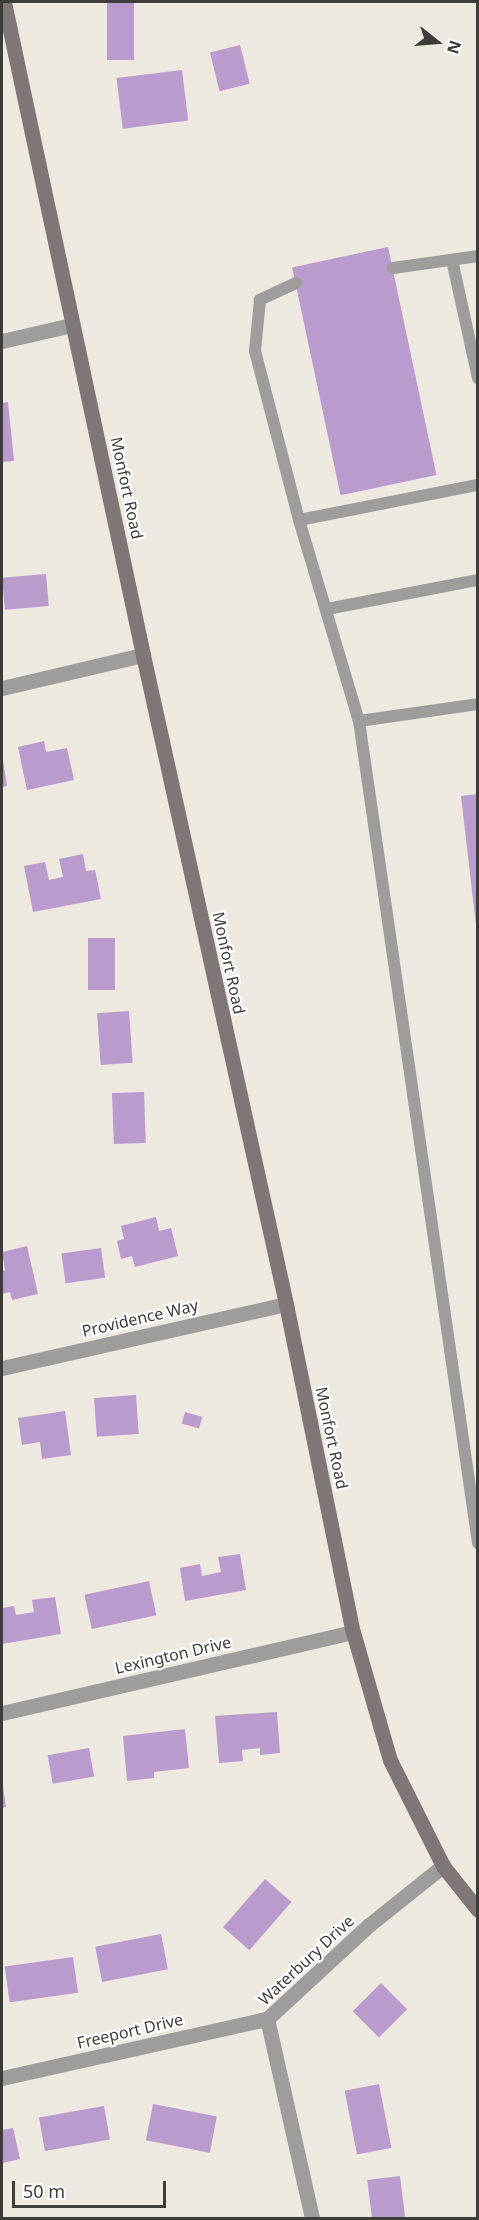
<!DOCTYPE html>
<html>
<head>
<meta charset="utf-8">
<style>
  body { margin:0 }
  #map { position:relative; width:479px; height:2220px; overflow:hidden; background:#ede8e0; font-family:"Noto Sans",sans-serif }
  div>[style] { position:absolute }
  .building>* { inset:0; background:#b99bcd; transform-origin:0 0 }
  .lane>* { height:12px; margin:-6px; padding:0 6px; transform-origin:6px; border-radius:6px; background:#a09c9b }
  .street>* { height:15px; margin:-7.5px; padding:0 7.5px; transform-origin:7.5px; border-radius:7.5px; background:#a09c9b }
  .secondary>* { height:15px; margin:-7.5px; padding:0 7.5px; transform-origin:7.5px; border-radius:7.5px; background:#7e7776 }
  span { translate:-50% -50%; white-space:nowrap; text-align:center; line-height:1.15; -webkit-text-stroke:4.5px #fff; paint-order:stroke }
  .street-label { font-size:16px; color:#3e3c39 }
  .frame { position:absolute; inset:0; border:3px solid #3e3c39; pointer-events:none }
  .north { position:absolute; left:407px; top:12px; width:60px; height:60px; -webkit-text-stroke:4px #fff; paint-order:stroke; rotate:107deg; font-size:16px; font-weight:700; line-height:24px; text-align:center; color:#3e3c39 }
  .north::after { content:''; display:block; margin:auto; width:21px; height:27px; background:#3e3c39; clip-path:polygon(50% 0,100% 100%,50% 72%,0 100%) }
  .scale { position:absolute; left:12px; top:2181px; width:154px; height:27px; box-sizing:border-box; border:3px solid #3e3c39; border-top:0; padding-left:8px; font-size:18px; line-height:21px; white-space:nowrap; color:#3e3c39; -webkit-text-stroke:4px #fff; paint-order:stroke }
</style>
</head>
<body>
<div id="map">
  <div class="building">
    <div style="left:107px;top:2px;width:27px;height:58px"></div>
    <div style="left:240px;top:45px;width:40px;height:31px;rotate:76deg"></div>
    <div style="left:182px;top:70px;width:51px;height:66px;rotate:83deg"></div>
    <div style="left:388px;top:247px;width:233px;height:98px;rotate:78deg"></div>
    <div style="clip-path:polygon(8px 402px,14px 461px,2px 462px,2px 403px)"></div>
    <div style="left:46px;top:574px;width:32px;height:44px;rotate:85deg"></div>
    <div style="clip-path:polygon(44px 741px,46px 752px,67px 748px,74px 780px,27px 790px,18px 747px)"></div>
    <div style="clip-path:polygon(3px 760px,7px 786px,2px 787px,2px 761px)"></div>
    <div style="clip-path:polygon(478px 794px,478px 925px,476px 925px,461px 796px)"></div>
    <div style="clip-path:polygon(83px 854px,86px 871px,95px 870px,101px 899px,33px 912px,24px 866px,45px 862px,49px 880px,63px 877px,59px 859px)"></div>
    <div style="left:115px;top:938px;width:52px;height:27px;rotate:90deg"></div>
    <div style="left:129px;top:1011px;width:52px;height:32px;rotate:86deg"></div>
    <div style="left:144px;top:1092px;width:51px;height:32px;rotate:88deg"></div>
    <div style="clip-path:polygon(156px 1217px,159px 1231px,171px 1228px,178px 1256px,135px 1267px,132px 1256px,121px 1259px,117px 1241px,124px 1239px,121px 1226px)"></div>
    <div style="clip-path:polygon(27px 1246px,38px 1294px,12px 1300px,10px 1292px,2px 1294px,2px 1271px,5px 1270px,2px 1252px)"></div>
    <div style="left:101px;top:1248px;width:30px;height:40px;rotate:82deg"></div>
    <div style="left:136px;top:1395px;width:39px;height:42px;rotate:86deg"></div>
    <div style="clip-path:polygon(65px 1411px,71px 1455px,42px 1459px,40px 1442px,22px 1445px,18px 1418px)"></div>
    <div style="left:185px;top:1412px;width:18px;height:12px;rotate:16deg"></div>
    <div style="clip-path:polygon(240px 1554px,246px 1590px,185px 1601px,180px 1568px,200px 1564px,202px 1576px,221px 1572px,218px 1557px)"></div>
    <div style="left:149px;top:1581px;width:35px;height:66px;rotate:78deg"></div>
    <div style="clip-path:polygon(55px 1597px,61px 1634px,2px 1644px,2px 1608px,14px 1606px,16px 1615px,34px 1612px,32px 1600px)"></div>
    <div style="clip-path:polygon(277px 1712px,280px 1753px,260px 1755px,260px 1748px,242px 1750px,243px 1761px,219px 1763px,215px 1716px)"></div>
    <div style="clip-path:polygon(185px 1729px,189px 1768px,154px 1772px,154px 1778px,127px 1781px,123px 1736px)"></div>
    <div style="left:89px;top:1748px;width:29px;height:42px;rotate:80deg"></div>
    <div style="clip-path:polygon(2px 1780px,6px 1807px,2px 1808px)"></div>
    <div style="left:265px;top:1879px;width:35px;height:64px;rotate:41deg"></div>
    <div style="left:161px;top:1934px;width:36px;height:67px;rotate:79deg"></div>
    <div style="left:73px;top:1957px;width:36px;height:69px;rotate:82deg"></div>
    <div style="left:381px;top:1983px;width:37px;height:40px;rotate:45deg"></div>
    <div style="left:379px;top:2084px;width:65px;height:35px;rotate:79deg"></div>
    <div style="left:153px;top:2104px;width:65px;height:37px;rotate:11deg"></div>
    <div style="left:104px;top:2106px;width:34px;height:66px;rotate:80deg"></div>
    <div style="clip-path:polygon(13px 2128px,20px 2159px,2px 2163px,2px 2130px)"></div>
    <div style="left:400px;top:2176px;width:42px;height:33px;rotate:83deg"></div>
  </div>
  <div class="lane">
    <div style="left:452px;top:260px;width:121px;rotate:77.6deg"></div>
    <div style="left:393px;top:268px;width:86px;rotate:-8deg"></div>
    <div style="left:296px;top:283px;width:40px;rotate:155deg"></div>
    <div style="left:260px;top:300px;width:51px;rotate:95.6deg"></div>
    <div style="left:255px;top:351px;width:175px;rotate:75.4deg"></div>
    <div style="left:299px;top:520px;width:210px;rotate:73.4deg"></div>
    <div style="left:359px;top:721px;width:831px;rotate:81.76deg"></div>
    <div style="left:299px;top:520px;width:182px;rotate:-11.1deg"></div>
    <div style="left:327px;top:609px;width:154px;rotate:-10.9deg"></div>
    <div style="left:359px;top:721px;width:120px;rotate:-8.1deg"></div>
  </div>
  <div class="street">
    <div style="left:2px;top:341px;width:72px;rotate:-12.9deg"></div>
    <div style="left:2px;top:688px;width:145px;rotate:-13.2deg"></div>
    <div style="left:2px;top:1368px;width:291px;rotate:-12.7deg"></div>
    <div style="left:2px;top:1713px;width:360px;rotate:-13deg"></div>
    <div style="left:2px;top:2078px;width:271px;rotate:-12.6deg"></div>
    <div style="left:312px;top:2218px;width:204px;rotate:-102.7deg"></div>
    <div style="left:267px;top:2019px;width:139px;rotate:-42.7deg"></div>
    <div style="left:369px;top:1925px;width:95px;rotate:-38.6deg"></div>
  </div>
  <div class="secondary">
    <div style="left:4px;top:2px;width:668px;rotate:77.98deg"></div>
    <div style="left:143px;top:655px;width:665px;rotate:77.57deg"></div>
    <div style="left:286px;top:1304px;width:335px;rotate:78.5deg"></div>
    <div style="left:353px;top:1632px;width:133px;rotate:73.9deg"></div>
    <div style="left:390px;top:1760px;width:119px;rotate:63.4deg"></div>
    <div style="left:443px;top:1866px;width:56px;rotate:51.5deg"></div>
  </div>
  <div class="street-label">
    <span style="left:127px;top:488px;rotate:78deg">Monfort Road</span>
    <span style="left:229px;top:963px;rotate:78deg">Monfort Road</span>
    <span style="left:140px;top:1318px;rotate:-13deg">Providence Way</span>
    <span style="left:332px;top:1438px;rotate:78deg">Monfort Road</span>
    <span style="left:173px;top:1655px;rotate:-13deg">Lexington Drive</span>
    <span style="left:306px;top:1960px;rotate:-43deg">Waterbury Drive</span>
    <span style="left:130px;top:2031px;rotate:-13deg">Freeport Drive</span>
  </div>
  <div class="frame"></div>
  <div class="north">N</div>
  <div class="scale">50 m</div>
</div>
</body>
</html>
